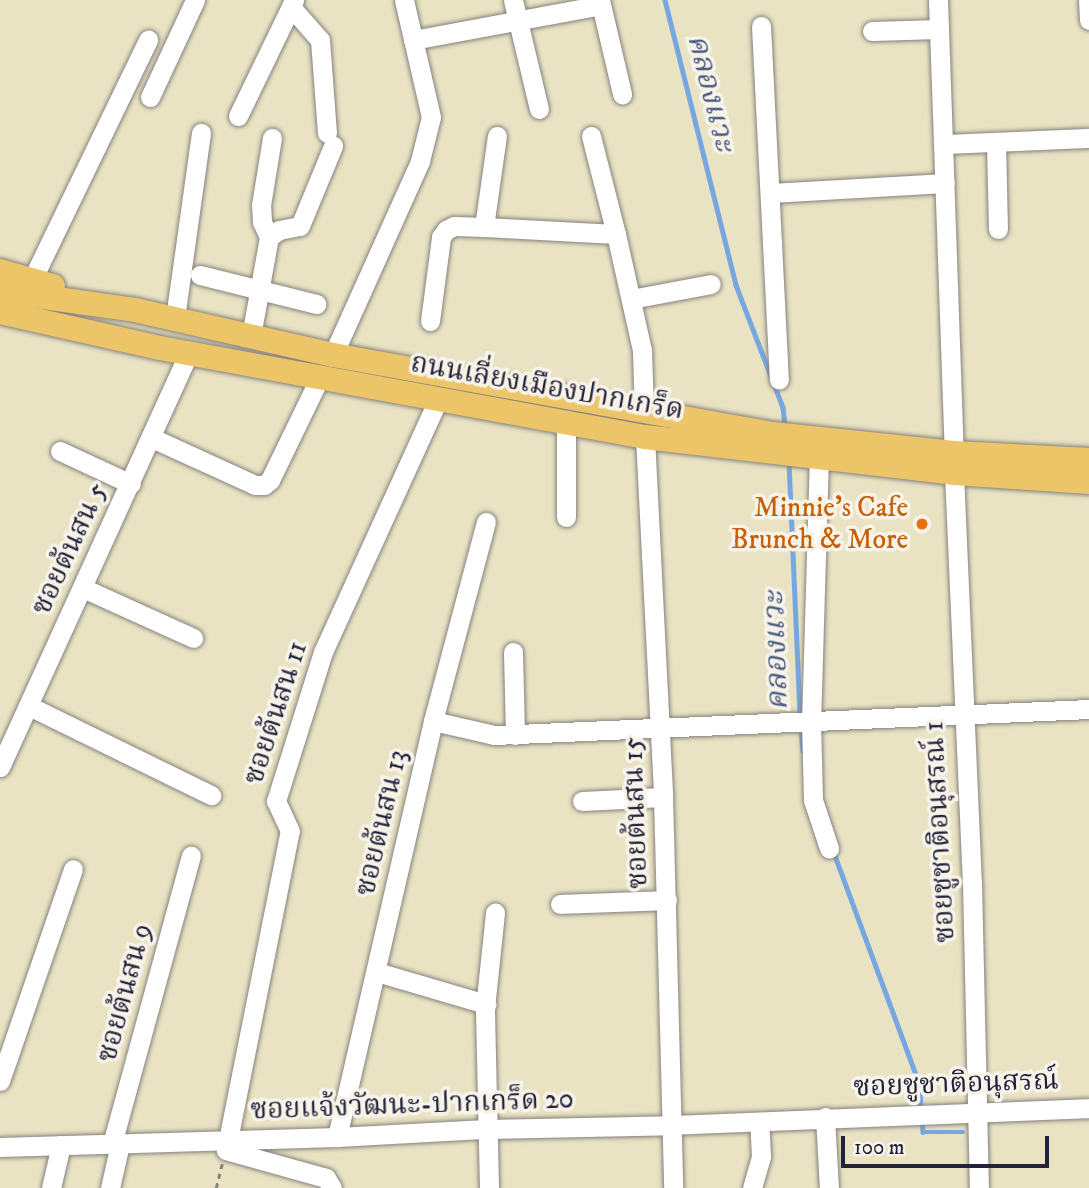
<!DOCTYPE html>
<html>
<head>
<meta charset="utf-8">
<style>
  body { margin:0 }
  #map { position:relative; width:1089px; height:1188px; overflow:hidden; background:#e9e3c3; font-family:"IM FELL DW Pica","Noto Serif Thai",serif }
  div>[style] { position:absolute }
  .stream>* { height:4.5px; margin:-2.25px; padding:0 2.25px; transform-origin:2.25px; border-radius:2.25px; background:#77a7e1 }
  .path>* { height:2.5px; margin-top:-1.25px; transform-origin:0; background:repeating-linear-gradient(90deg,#86827f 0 5px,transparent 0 10px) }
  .roads { filter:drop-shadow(0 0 2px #86827f) drop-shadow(0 0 2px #86827f) }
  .minor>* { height:19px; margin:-9.5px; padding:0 9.5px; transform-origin:9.5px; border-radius:9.5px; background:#fff }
  .major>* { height:24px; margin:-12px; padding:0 12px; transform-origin:12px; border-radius:12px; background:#ecc569 }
  .dots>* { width:19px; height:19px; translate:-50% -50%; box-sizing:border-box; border:4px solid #f7f3e8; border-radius:50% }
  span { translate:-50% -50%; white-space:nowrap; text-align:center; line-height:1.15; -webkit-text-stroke:7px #f7f3e8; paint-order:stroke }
  .street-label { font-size:28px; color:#22223b }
  .food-label { font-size:28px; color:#c56008 }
  .right { translate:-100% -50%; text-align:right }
  .water-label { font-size:30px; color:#44577d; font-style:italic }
  .scale { position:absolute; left:841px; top:1136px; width:208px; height:32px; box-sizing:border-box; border:4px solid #22223b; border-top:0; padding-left:9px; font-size:21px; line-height:24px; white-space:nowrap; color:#22223b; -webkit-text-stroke:5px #f7f3e8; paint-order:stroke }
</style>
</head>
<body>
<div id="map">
  <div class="stream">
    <div style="left:665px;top:0;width:294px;rotate:76deg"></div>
    <div style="left:736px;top:285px;width:97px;rotate:69deg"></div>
    <div style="left:774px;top:384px;width:25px;rotate:69deg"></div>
    <div style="left:783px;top:407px;width:19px;rotate:84deg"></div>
    <div style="left:789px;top:462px;width:254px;rotate:87.5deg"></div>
    <div style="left:801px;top:728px;width:23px;rotate:85deg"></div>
    <div style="left:834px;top:853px;width:247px;rotate:69.7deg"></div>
    <div style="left:920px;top:1085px;width:23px;rotate:88deg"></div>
    <div style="left:922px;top:1121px;width:11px;rotate:85deg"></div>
    <div style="left:923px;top:1132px;width:40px"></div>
  </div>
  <div class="path">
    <div style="left:216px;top:1188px;width:25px;rotate:-76deg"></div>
  </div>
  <div class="roads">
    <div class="minor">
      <div style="left:513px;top:0;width:112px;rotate:76.6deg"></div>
      <div style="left:600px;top:0;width:97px;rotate:76.8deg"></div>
      <div style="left:938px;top:0;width:453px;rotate:88deg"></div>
      <div style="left:1088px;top:0;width:20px;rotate:87deg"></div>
      <div style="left:291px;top:7px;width:44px;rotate:48.7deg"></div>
      <div style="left:320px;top:40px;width:93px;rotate:85.7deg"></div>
      <div style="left:761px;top:26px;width:354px;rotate:87.1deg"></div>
      <div style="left:872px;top:31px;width:67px;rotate:-1.7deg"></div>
      <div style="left:413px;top:40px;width:191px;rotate:-10.5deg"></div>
      <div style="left:150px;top:97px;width:107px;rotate:-65.1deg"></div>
      <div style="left:238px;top:116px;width:129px;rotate:-64.2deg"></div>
      <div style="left:591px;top:136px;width:101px;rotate:75.7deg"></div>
      <div style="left:996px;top:142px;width:87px;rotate:88.7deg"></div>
      <div style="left:943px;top:144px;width:146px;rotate:-2.4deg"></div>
      <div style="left:771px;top:193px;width:174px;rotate:-3.3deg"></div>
      <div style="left:484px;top:227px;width:92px;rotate:-81.9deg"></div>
      <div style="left:269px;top:237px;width:12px;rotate:-35deg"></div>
      <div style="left:279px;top:230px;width:21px;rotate:-11deg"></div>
      <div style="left:300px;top:226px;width:87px;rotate:-67.6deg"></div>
      <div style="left:200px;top:275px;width:120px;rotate:14deg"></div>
      <div style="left:32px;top:280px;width:267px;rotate:-64.2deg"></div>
      <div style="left:631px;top:299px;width:81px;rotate:-10.6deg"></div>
      <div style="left:175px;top:318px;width:187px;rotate:-82deg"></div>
      <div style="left:430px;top:321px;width:85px;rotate:-82.5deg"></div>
      <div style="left:441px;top:237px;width:9px;rotate:-54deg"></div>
      <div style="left:446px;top:230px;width:9px;rotate:-27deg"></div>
      <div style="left:454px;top:226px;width:30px;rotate:2deg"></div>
      <div style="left:484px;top:227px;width:132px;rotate:3deg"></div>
      <div style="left:616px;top:234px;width:119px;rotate:77.4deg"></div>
      <div style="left:642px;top:350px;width:62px;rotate:88.2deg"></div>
      <div style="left:251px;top:336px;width:101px;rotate:-79.7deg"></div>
      <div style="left:269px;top:237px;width:17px;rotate:-115deg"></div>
      <div style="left:262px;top:222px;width:17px;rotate:-93deg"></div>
      <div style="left:261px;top:205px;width:68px;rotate:-80.7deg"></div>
      <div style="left:333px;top:355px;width:213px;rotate:-65.8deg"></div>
      <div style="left:420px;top:161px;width:45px;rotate:-76deg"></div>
      <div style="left:431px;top:117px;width:120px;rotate:-103deg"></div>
      <div style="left:566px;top:422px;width:95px;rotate:90deg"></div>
      <div style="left:645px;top:437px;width:360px;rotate:87.1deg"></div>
      <div style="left:663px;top:797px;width:391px;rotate:88.5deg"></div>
      <div style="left:152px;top:438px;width:113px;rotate:24.5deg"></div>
      <div style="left:255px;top:485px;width:9px"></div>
      <div style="left:264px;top:485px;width:8px;rotate:-40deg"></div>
      <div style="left:270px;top:480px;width:114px;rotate:-64.1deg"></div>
      <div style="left:60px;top:451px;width:78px;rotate:24.9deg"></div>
      <div style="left:819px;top:455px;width:267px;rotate:91.7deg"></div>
      <div style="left:811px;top:722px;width:78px;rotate:88.5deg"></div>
      <div style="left:813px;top:800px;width:51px;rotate:71.6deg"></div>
      <div style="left:954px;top:473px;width:410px;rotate:87.5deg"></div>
      <div style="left:972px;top:883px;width:305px;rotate:88.7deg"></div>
      <div style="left:83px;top:588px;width:121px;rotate:24.4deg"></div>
      <div style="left:513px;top:652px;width:83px;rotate:88.6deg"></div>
      <div style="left:29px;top:706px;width:203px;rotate:26.1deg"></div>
      <div style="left:433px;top:721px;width:63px;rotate:12.9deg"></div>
      <div style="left:494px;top:735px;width:596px;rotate:-2.5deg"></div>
      <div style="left:0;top:767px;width:455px;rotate:-65.5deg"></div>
      <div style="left:582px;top:801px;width:81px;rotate:-2.8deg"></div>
      <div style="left:560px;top:904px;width:107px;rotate:-2.1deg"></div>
      <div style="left:377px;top:972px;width:114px;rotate:16.4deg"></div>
      <div style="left:0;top:1081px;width:224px;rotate:-71deg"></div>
      <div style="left:825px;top:1117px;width:71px;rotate:86.8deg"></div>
      <div style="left:337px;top:1137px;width:427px;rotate:-77deg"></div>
      <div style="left:433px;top:721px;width:206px;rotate:-75.1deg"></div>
      <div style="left:112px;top:1144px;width:299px;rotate:-74.7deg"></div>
      <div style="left:0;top:1147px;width:337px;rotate:-1.7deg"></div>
      <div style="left:337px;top:1137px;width:150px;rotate:-3.1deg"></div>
      <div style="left:487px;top:1129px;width:184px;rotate:-1.2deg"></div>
      <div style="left:671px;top:1125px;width:418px;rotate:-2.3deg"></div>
      <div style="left:51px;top:1188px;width:44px;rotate:-76.9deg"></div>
      <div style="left:110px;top:1188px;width:45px;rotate:-77.2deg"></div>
      <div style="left:332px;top:1188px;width:12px;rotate:-121deg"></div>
      <div style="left:326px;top:1178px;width:104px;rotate:-164.4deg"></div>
      <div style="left:226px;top:1150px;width:325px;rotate:-78.7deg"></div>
      <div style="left:290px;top:831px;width:33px;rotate:-115deg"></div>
      <div style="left:276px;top:801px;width:156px;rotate:-72.5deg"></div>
      <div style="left:323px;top:652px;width:277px;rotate:-65.5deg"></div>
      <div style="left:489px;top:1188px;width:180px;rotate:-91.3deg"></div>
      <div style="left:485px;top:1008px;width:96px;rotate:-84deg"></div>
      <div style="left:752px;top:1188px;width:33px;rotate:-74deg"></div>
      <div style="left:761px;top:1156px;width:34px;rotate:-93deg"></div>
    </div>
    <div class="major">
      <div style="left:0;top:271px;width:55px;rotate:15.8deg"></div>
      <div style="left:0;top:291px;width:136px;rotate:8deg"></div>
      <div style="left:135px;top:310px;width:203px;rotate:12.8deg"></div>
      <div style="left:333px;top:355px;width:447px;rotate:10.2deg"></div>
      <div style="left:773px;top:434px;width:182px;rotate:6deg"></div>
      <div style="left:954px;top:453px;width:135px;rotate:3deg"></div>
      <div style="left:0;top:312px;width:164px;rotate:12.7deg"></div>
      <div style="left:160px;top:348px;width:493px;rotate:10.4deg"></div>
      <div style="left:645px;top:437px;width:311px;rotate:6.6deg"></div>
      <div style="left:954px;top:473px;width:135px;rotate:3.8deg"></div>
    </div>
  </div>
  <div class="dots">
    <div style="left:922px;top:524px;background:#e8710a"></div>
  </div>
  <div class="street-label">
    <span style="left:547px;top:387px;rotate:10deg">ถนนเลี่ยงเมืองปากเกร็ด</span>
    <span style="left:70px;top:549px;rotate:-65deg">ซอยต้นสน 5</span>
    <span style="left:276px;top:713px;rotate:-72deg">ซอยต้นสน 11</span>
    <span style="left:636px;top:813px;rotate:-92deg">ซอยต้นสน 15</span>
    <span style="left:382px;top:823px;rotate:-77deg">ซอยต้นสน 13</span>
    <span style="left:940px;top:832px;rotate:-93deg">ซอยชูชาติอนุสรณ์ 1</span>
    <span style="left:125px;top:993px;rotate:-75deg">ซอยต้นสน 9</span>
    <span style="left:956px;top:1084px;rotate:-2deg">ซอยชูชาติอนุสรณ์</span>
    <span style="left:412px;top:1105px;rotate:-2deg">ซอยแจ้งวัฒนะ-ปากเกร็ด 20</span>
  </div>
  <div class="food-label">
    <span class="right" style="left:908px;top:524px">Minnie's Cafe<br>Brunch &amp; More</span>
  </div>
  <div class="water-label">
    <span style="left:710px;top:93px;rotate:76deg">คลองแวะ</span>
    <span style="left:777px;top:651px;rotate:-92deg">คลองแวะ</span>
  </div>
  <div class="scale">100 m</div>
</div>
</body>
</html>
